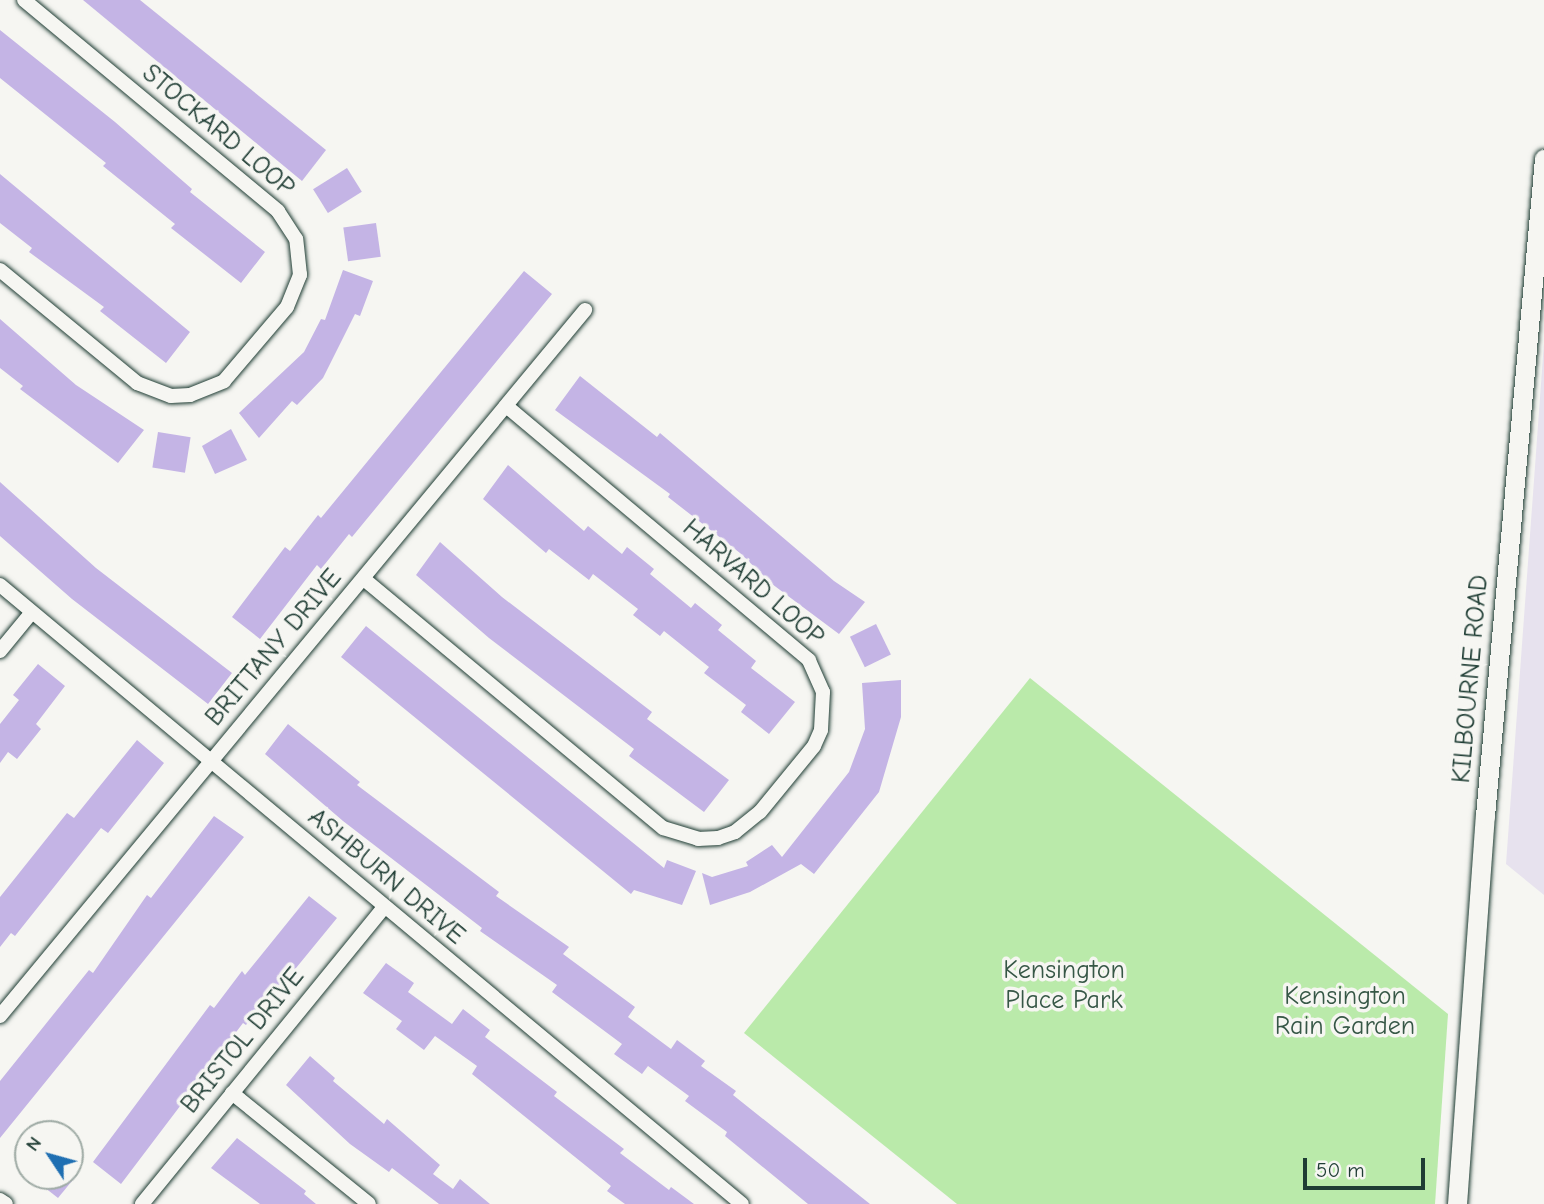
<!DOCTYPE html>
<html>
<head>
<meta charset="utf-8">
<style>
  body { margin:0 }
  #map { position:relative; width:1544px; height:1204px; overflow:hidden; background:#f6f6f2; font-family:"Comic Neue",sans-serif }
  div>[style] { position:absolute }
  .built>* { inset:0; background:#e7e2ee }
  .green>* { inset:0; background:#baeaaa }
  .building>* { inset:0; background:#c4b4e5; transform-origin:0 0 }
  .roads { filter:drop-shadow(0 0 2px #1f3d34) drop-shadow(0 0 2px #1f3d34) }
  .minor>* { height:14px; margin:-7px; padding:0 7px; transform-origin:7px; border-radius:7px; background:#f6f6f2 }
  .secondary>* { height:19px; margin:-9.5px; padding:0 9.5px; transform-origin:9.5px; border-radius:9.5px; background:#f6f6f2 }
  span { translate:-50% -50%; white-space:nowrap; text-align:center; line-height:1.15; -webkit-text-stroke:7px #f6f6f2; paint-order:stroke }
  .street-label { font-size:26px; color:#1f3d34 }
  .park-label { font-size:26px; color:#365746 }
  .north { position:absolute; left:14px; top:1120px; width:70px; height:70px; box-sizing:border-box; background:#f6f6f2; border:2px solid #a0aca6; border-radius:50%; rotate:306deg; font-size:19px; font-weight:700; line-height:28px; text-align:center; color:#1f3d34 }
  .north::after { content:''; display:block; margin:auto; width:24px; height:32px; background:#1f6fb2; clip-path:polygon(50% 0,100% 100%,50% 72%,0 100%) }
  .scale { position:absolute; left:1303px; top:1158px; width:122px; height:32px; box-sizing:border-box; border:4px solid #1f3d34; border-top:0; padding-left:9px; font-size:21px; line-height:24px; white-space:nowrap; color:#1f3d34; -webkit-text-stroke:5px #f6f6f2; paint-order:stroke }
</style>
</head>
<body>
<div id="map">
  <div class="built">
    <div style="clip-path:polygon(1544px 343px,1544px 895px,1506px 864px)"></div>
  </div>
  <div class="green">
    <div style="clip-path:polygon(1030px 678px,1448px 1014px,1435px 1204px,957px 1204px,744px 1033px)"></div>
  </div>
  <div class="building">
    <div style="clip-path:polygon(83px 0,140px 0,326px 150px,302px 181px)"></div>
    <div style="clip-path:polygon(0 30px,115px 122px,192px 189px,190px 192px,265px 252px,241px 283px,171px 228px,175px 224px,103px 166px,106px 163px,0 78px)"></div>
    <div style="left:347px;top:168px;width:28px;height:40px;rotate:58deg"></div>
    <div style="clip-path:polygon(0 174px,190px 332px,166px 363px,100px 311px,104px 307px,29px 252px,32px 248px,0 223px)"></div>
    <div style="left:376px;top:223px;width:34px;height:33px;rotate:82deg"></div>
    <div style="clip-path:polygon(343px 270px,373px 281px,360px 316px,355px 314px,323px 378px,297px 405px,292px 401px,259px 438px,239px 413px,304px 352px,321px 319px,325px 320px)"></div>
    <div style="clip-path:polygon(524px 271px,552px 294px,352px 537px,349px 534px,321px 569px,317px 565px,260px 639px,232px 617px,285px 547px,290px 551px,318px 515px,321px 518px)"></div>
    <div style="clip-path:polygon(0 319px,76px 385px,144px 430px,118px 463px,20px 389px,23px 386px,0 368px)"></div>
    <div style="clip-path:polygon(580px 376px,657px 437px,660px 433px,834px 581px,865px 602px,839px 634px,772px 584px,740px 553px,668px 497px,670px 494px,555px 410px)"></div>
    <div style="clip-path:polygon(231px 429px,247px 460px,215px 474px,202px 446px)"></div>
    <div style="left:158px;top:432px;width:33px;height:36px;rotate:9deg"></div>
    <div style="clip-path:polygon(508px 465px,584px 531px,588px 526px,622px 554px,627px 547px,654px 569px,650px 574px,691px 608px,695px 603px,722px 625px,718px 630px,756px 661px,751px 668px,795px 702px,769px 734px,741px 712px,746px 705px,704px 673px,709px 667px,664px 631px,660px 636px,633px 615px,638px 609px,593px 574px,589px 580px,549px 549px,546px 553px,483px 499px)"></div>
    <div style="clip-path:polygon(0 482px,96px 568px,232px 673px,208px 704px,72px 599px,0 536px)"></div>
    <div style="clip-path:polygon(440px 542px,502px 597px,652px 712px,647px 719px,729px 780px,704px 812px,629px 756px,634px 749px,489px 638px,416px 575px)"></div>
    <div style="left:876px;top:624px;width:34px;height:29px;rotate:64deg"></div>
    <div style="clip-path:polygon(366px 626px,664px 868px,667px 860px,696px 871px,682px 905px,634px 890px,631px 894px,341px 657px)"></div>
    <div style="clip-path:polygon(38px 664px,65px 686px,36px 724px,41px 729px,17px 759px,8px 752px,0 763px,0 724px,19px 700px,13px 695px)"></div>
    <div style="clip-path:polygon(901px 680px,901px 717px,879px 792px,814px 874px,801px 864px,750px 892px,710px 905px,702px 873px,712px 877px,748px 866px,746px 862px,772px 845px,782px 857px,849px 772px,865px 729px,862px 683px)"></div>
    <div style="clip-path:polygon(288px 724px,360px 782px,357px 785px,499px 892px,496px 896px,569px 947px,563px 954px,635px 1007px,628px 1017px,671px 1049px,677px 1040px,705px 1061px,701px 1066px,736px 1091px,733px 1095px,870px 1204px,808px 1204px,725px 1136px,727px 1132px,685px 1101px,689px 1096px,648px 1066px,642px 1074px,614px 1054px,622px 1044px,552px 992px,557px 985px,480px 931px,482px 928px,343px 821px,265px 754px)"></div>
    <div style="clip-path:polygon(137px 740px,164px 763px,108px 833px,101px 828px,15px 936px,11px 933px,0 947px,0 897px,67px 813px,74px 818px)"></div>
    <div style="clip-path:polygon(214px 816px,244px 837px,0 1138px,0 1081px,89px 970px,93px 973px,147px 895px,151px 898px)"></div>
    <div style="clip-path:polygon(309px 896px,337px 918px,278px 990px,275px 988px,246px 1025px,243px 1023px,121px 1184px,93px 1162px,210px 1005px,214px 1008px,242px 971px,245px 975px)"></div>
    <div style="clip-path:polygon(386px 963px,414px 983px,408px 992px,452px 1024px,463px 1009px,490px 1030px,485px 1037px,557px 1092px,554px 1096px,624px 1149px,620px 1153px,669px 1190px,671px 1187px,694px 1204px,625px 1204px,607px 1191px,611px 1186px,472px 1074px,477px 1066px,435px 1036px,424px 1050px,396px 1029px,402px 1021px,363px 993px)"></div>
    <div style="clip-path:polygon(310px 1056px,335px 1078px,333px 1081px,384px 1124px,387px 1119px,440px 1165px,433px 1174px,453px 1189px,460px 1179px,490px 1204px,439px 1204px,392px 1168px,389px 1172px,350px 1144px,286px 1085px)"></div>
    <div style="clip-path:polygon(237px 1138px,306px 1191px,304px 1194px,316px 1204px,260px 1204px,211px 1168px)"></div>
    <div style="clip-path:polygon(30px 1176px,76px 1176px,58px 1198px)"></div>
  </div>
  <div class="roads">
    <div class="minor">
      <div style="left:0;top:270px;width:178px;rotate:39.5deg"></div>
      <div style="left:137px;top:383px;width:36px;rotate:21deg"></div>
      <div style="left:171px;top:396px;width:19px;rotate:-3deg"></div>
      <div style="left:190px;top:395px;width:37px;rotate:-22deg"></div>
      <div style="left:224px;top:381px;width:97px;rotate:-49.6deg"></div>
      <div style="left:287px;top:307px;width:35px;rotate:-68deg"></div>
      <div style="left:300px;top:275px;width:36px;rotate:-96deg"></div>
      <div style="left:296px;top:239px;width:33px;rotate:-123deg"></div>
      <div style="left:278px;top:211px;width:330px;rotate:-140.3deg"></div>
      <div style="left:364px;top:579px;width:389px;rotate:39.8deg"></div>
      <div style="left:663px;top:828px;width:37px;rotate:17deg"></div>
      <div style="left:698px;top:839px;width:20px;rotate:-3deg"></div>
      <div style="left:718px;top:838px;width:18px;rotate:-19deg"></div>
      <div style="left:735px;top:832px;width:32px;rotate:-39deg"></div>
      <div style="left:760px;top:812px;width:85px;rotate:-50.7deg"></div>
      <div style="left:814px;top:746px;width:17px;rotate:-66deg"></div>
      <div style="left:821px;top:730px;width:38px;rotate:-87deg"></div>
      <div style="left:823px;top:692px;width:35px;rotate:-114deg"></div>
      <div style="left:809px;top:660px;width:395px;rotate:-140deg"></div>
      <div style="left:0;top:585px;width:966px;rotate:39.84deg"></div>
      <div style="left:0;top:651px;width:50px;rotate:-50.6deg"></div>
      <div style="left:0;top:1016px;width:917px;rotate:-50.35deg"></div>
      <div style="left:232px;top:1093px;width:176px;rotate:39deg"></div>
      <div style="left:0;top:1200px;width:7px;rotate:34deg"></div>
      <div style="left:142px;top:1204px;width:382px;rotate:-50.8deg"></div>
    </div>
    <div class="secondary">
      <div style="left:1457px;top:1204px;width:389px;rotate:-85.9deg"></div>
      <div style="left:1485px;top:816px;width:660px;rotate:-84.87deg"></div>
    </div>
  </div>
  <div class="street-label">
    <span style="left:218px;top:131px;rotate:40deg">STOCKARD LOOP</span>
    <span style="left:753px;top:583px;rotate:41deg">HARVARD LOOP</span>
    <span style="left:274px;top:648px;rotate:-50deg">BRITTANY DRIVE</span>
    <span style="left:1471px;top:679px;rotate:-85deg">KILBOURNE ROAD</span>
    <span style="left:386px;top:877px;rotate:40deg">ASHBURN DRIVE</span>
    <span style="left:243px;top:1041px;rotate:-51deg">BRISTOL DRIVE</span>
  </div>
  <div class="park-label">
    <span style="left:1064px;top:986px">Kensington<br>Place Park</span>
    <span style="left:1345px;top:1012px">Kensington<br>Rain Garden</span>
  </div>
  <div class="north">N</div>
  <div class="scale">50 m</div>
</div>
</body>
</html>
